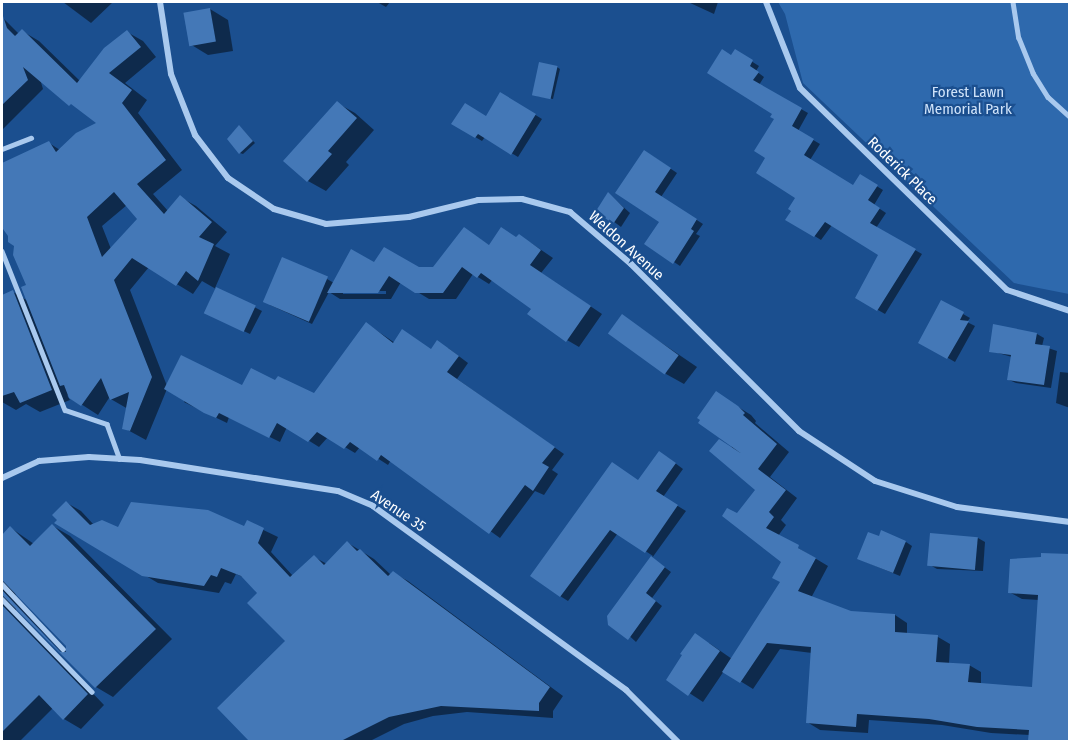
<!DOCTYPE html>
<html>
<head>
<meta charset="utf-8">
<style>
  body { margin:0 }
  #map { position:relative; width:1071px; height:743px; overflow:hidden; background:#1b4f8f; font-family:"Fira Sans Condensed",sans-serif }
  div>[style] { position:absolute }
  .green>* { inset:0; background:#2e69ad }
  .shadow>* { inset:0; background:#0007 }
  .building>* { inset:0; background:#4478b7; transform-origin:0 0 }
  .lane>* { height:4.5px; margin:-2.25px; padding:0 2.25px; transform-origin:2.25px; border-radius:2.25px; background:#a9c9ee }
  .street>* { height:6px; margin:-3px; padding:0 3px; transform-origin:3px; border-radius:3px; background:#a9c9ee }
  span { translate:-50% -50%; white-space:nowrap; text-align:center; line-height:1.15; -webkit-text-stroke:4.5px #1b4f8f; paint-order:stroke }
  .park-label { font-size:15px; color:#cfe3fa }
  .street-label { font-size:15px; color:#fff }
  .frame { position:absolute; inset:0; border:3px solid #fff; pointer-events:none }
</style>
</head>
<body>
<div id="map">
  <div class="green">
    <div style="clip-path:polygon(778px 2px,1069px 2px,1069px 294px,1014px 283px,803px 83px,785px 14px)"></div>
  </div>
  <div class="shadow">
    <div style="clip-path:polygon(63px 2px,113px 2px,91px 23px)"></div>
    <div style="clip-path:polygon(377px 2px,390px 2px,386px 7px)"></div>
    <div style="clip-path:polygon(688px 2px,718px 2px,714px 14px)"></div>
    <div style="clip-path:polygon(210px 9px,228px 20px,233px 51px,208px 55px,190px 44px)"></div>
    <div style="clip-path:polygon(evenodd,2px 17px,19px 34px,22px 31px,39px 41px,80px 81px,127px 32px,143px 41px,156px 57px,125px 83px,147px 100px,138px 113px,182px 170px,153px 194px,168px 211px,180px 197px,196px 206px,227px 232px,215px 246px,230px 254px,215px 288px,262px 311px,250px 334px,212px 316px,216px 289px,202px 281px,193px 294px,149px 267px,130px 290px,167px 386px,243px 387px,276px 382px,314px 395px,367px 324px,395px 343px,432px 350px,448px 348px,468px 363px,457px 379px,564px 454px,552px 470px,558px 474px,544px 495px,535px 491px,500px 538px,391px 460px,388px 465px,360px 447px,355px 453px,328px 437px,319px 447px,287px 427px,280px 442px,229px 417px,227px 423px,194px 407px,184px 402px,186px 399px,167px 389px,146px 440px,124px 428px,128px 409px,109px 398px,98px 415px,67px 395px,70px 400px,40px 412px,26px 404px,16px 410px,2px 402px,2px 296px,13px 292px,28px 301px,28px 286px,15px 245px,2px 218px,2px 164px,49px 143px,60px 150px,98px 123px,40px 79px,43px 89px,2px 130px,2px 17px,127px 205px,139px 219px,111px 249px,102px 226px,127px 205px)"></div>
    <div style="clip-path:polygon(735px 51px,759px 66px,756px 71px,764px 77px,759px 85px,808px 113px,798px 131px,820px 144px,810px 160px,854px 187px,860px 176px,883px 190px,874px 205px,886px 213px,876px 228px,922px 254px,885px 314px,857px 298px,880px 254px,832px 225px,821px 240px,787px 219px,798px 197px,767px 157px,776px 119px,732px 57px)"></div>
    <div style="clip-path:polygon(557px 67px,560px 69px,553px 99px,537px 96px)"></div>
    <div style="clip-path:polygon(501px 94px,542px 119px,518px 157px,485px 137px,482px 141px,453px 124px,487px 118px)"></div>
    <div style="clip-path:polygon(337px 103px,355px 113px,374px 130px,346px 162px,349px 165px,326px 191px,308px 181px)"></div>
    <div style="clip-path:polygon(242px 129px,255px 143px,243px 154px,240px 153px)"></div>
    <div style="clip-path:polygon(652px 156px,677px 173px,661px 197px,703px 224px,696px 234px,700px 236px,680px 266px,674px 262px,661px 221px,617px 192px)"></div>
    <div style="clip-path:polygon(609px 194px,630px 213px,621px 227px,598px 210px)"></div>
    <div style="clip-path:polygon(evenodd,465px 229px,490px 246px,512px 236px,531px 243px,553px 258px,541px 273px,602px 314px,579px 347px,567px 340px,534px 308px,493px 279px,489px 284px,473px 274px,456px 299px,429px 299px,401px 282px,391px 299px,340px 299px,329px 292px,312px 324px,270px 305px,327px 279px,334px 283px,375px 265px,434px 268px,465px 229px,343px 291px,386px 291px,386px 294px,343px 294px,343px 291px)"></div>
    <div style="clip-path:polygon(942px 302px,970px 318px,967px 322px,975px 326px,955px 362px,920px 342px)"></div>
    <div style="clip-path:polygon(622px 316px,697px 367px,684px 384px,666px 374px)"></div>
    <div style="clip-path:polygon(1037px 334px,1044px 338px,1042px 346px,1057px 351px,1051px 388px,1016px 383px,1009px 380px,1012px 357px,991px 351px)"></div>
    <div style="clip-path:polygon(1060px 372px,1070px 373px,1070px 408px,1056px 403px)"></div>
    <div style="clip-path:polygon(716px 393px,751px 415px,756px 421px,755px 423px,789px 452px,770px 477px,797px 498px,781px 520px,786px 525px,778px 536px,828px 566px,811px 598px,851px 612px,895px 615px,907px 623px,907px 634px,938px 637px,950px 644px,949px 664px,969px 665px,981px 672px,981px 684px,1034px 689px,1039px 600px,1022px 599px,1009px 592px,1070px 556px,1070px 742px,1029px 742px,1030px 735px,991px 733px,942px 725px,869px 720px,868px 733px,820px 730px,807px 722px,812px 653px,780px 649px,753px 689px,724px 671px,703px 702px,668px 679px,709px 643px,732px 659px,782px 582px,783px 562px,738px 515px,757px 490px,732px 448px)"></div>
    <div style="clip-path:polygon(667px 457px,683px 469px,663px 497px,686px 511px,652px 558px,671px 572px,652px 598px,662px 606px,636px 642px,609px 617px,653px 556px,618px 533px,568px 601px,560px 596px,639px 481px)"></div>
    <div style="clip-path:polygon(67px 503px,81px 511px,94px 525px,119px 529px,245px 528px,247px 522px,278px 537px,271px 552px,293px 576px,314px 557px,327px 564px,348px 543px,374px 559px,391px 575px,393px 573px,408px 581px,563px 696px,553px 711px,553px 718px,467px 712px,433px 716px,404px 724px,368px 742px,252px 742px,219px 708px,287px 641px,259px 593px,245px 578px,236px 574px,231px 584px,225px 582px,219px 593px,158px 583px,56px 523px)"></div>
    <div style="clip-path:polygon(evenodd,53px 526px,70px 536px,172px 639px,113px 697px,96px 687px,16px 605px,16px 613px,104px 705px,81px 729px,64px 719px,53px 708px,19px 742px,2px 742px,2px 537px,11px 528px,34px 544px,53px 526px,15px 590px,69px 648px,67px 653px,16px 598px,15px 590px)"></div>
    <div style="clip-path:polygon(978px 538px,985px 542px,983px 571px,937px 569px,930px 565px)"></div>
    <div style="clip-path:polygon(906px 542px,912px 546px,900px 576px,866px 562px)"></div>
  </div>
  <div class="building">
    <div style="left:210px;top:8px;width:34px;height:27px;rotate:80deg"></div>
    <div style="clip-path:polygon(evenodd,3px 16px,7px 28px,15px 36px,22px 29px,77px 83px,104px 48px,127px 30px,141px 47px,109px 73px,132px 90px,122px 103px,166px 160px,137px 184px,164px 214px,180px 195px,212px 222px,199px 237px,214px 244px,198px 281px,186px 271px,176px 286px,132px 258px,114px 280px,152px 377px,130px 431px,122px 429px,129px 392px,110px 400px,101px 378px,81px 406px,69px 398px,64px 385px,60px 386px,21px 287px,26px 285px,13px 255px,14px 246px,8px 242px,8px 236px,3px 229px,2px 163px,49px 141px,56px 152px,76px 133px,96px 123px,71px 104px,69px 106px,23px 67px,28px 80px,2px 105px,3px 16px,114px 192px,137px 219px,102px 257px,87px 217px,114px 192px)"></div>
    <div style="clip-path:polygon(722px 49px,731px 55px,735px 49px,753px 60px,750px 66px,759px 72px,753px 80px,802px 108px,792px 126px,814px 139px,804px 155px,853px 185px,860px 174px,878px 185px,868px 200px,880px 208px,870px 223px,916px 249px,877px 311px,855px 298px,878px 255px,825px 222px,814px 237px,785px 220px,791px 211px,788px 209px,795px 198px,756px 173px,765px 158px,754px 151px,774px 119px,770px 117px,772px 114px,707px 73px)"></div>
    <div style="left:539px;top:62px;width:19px;height:34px;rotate:12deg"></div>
    <div style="clip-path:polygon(500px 92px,536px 114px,511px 155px,478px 134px,475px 138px,451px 124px,465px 103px,486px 116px)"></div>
    <div style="clip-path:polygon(337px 101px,357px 118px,328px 151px,332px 154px,307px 182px,283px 161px)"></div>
    <div style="clip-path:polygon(239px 125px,253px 141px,239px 154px,227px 139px)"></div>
    <div style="clip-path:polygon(644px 150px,671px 168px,655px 192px,697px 219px,691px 229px,694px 231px,673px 264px,644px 244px,659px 222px,615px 193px)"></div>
    <div style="clip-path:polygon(608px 192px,624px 208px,613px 224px,596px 211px)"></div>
    <div style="clip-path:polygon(464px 227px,489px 245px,501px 227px,516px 237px,519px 234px,541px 250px,530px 265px,591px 306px,566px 342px,527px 314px,531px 309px,481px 273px,477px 278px,462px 267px,443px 293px,415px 293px,389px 276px,378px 293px,327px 293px,351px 249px,374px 262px,384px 247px,419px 267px,433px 267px)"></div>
    <div style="left:282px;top:257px;width:50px;height:49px;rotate:23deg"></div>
    <div style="left:216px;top:287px;width:44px;height:29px;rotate:25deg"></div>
    <div style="clip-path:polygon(13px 290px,52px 390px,20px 403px,14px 392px,2px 396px,2px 295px)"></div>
    <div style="clip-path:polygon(941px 300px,964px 312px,960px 320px,969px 321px,947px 359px,918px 343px)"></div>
    <div style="left:622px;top:314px;width:70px;height:24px;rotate:36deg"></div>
    <div style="clip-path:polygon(366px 322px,393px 343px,402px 329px,431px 349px,437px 340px,459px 356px,447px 372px,555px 447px,542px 463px,549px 467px,533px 491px,525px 485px,489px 534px,381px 455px,377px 461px,350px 442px,344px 449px,317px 432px,308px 442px,277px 423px,269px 438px,219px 413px,216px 418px,204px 413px,164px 389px,181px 355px,242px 385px,251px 368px,275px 380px,278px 376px,314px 393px)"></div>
    <div style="clip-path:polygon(993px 324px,1037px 333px,1035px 344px,1050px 346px,1044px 385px,1007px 380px,1011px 355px,989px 352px)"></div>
    <div style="clip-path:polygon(716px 391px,738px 406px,745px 413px,743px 415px,777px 444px,758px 469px,786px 490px,769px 512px,774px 517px,766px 528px,799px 545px,798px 548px,816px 558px,798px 591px,851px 611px,895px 614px,895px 632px,938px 635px,936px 662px,970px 664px,968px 682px,1032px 687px,1038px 595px,1008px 593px,1010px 559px,1041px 557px,1041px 553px,1070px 554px,1070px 741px,1028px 741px,1029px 730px,977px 727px,929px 719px,857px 714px,856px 727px,806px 723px,811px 647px,767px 643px,740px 683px,722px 672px,780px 582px,772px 578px,781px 562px,722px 516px,727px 508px,737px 513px,755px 490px,709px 451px,719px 439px,742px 454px,698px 423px,700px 420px,697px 418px)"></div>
    <div style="clip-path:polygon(659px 451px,676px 463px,656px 491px,678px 505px,645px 553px,610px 530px,560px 597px,530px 576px,612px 462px,638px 480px)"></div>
    <div style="clip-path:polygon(66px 501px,90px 525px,102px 520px,118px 527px,131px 502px,208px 510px,244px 526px,247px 520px,264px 528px,258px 543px,290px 577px,314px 555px,324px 565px,347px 541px,357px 551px,360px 549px,388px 576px,393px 571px,550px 687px,539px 703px,539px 711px,441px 706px,389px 717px,341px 741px,249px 741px,217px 708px,285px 641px,247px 603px,257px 593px,241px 576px,221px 568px,217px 577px,211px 575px,204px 586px,142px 576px,54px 523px,57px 520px,52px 515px)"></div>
    <div style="clip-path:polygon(52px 524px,156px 629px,95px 688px,2px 595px,2px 590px,60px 652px,66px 652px,66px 646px,2px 580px,2px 535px,10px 526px,30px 546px)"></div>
    <div style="clip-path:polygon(881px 530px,906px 541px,893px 573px,857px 559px,868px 532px,879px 536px)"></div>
    <div style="left:930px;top:533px;width:48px;height:33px;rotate:5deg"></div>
    <div style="clip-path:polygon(651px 556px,665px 567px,646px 593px,656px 601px,628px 640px,608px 625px,607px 616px)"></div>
    <div style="clip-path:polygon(2px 605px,88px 694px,63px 720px,39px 695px,2px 732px)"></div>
    <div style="clip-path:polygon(695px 633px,720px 651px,688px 696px,666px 680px,682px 655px,680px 654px)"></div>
  </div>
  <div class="lane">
    <div style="left:1013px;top:2px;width:36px;rotate:81deg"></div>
    <div style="left:1019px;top:38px;width:38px;rotate:68deg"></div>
    <div style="left:1033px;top:73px;width:28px;rotate:58deg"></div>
    <div style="left:1048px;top:97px;width:30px;rotate:42deg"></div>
    <div style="left:2px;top:149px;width:31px;rotate:-21deg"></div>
    <div style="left:2px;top:251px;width:171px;rotate:68.4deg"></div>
    <div style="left:65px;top:410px;width:44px;rotate:18.4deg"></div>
    <div style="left:107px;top:424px;width:37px;rotate:70deg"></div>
    <div style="left:2px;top:584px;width:89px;rotate:46.8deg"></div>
    <div style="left:2px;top:599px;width:129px;rotate:45.9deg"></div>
  </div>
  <div class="street">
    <div style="left:160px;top:2px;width:73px;rotate:81.3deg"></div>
    <div style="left:171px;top:74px;width:66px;rotate:68.5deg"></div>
    <div style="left:195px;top:135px;width:54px;rotate:52.5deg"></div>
    <div style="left:228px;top:178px;width:55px;rotate:34deg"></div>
    <div style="left:274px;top:209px;width:54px;rotate:16.1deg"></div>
    <div style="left:326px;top:224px;width:83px;rotate:-4.8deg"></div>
    <div style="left:409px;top:217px;width:71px;rotate:-13.8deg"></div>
    <div style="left:478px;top:200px;width:44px;rotate:-1.3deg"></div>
    <div style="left:522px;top:199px;width:50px;rotate:15.2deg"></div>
    <div style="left:570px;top:212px;width:80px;rotate:40.4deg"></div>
    <div style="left:631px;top:264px;width:237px;rotate:44.8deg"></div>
    <div style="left:799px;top:431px;width:91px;rotate:33.3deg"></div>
    <div style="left:875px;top:481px;width:86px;rotate:17.6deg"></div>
    <div style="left:957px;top:507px;width:114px;rotate:7.6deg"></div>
    <div style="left:766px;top:2px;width:92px;rotate:68.4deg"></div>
    <div style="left:800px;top:88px;width:289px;rotate:44.3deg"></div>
    <div style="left:1007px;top:290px;width:66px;rotate:18.4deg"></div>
    <div style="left:2px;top:478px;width:41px;rotate:-24.7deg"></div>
    <div style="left:39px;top:461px;width:50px;rotate:-4.6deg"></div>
    <div style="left:89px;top:457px;width:51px;rotate:3.4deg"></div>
    <div style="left:140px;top:460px;width:200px;rotate:8.9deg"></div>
    <div style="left:338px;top:491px;width:38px;rotate:23deg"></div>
    <div style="left:373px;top:506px;width:313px;rotate:36deg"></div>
    <div style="left:626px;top:690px;width:74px;rotate:45deg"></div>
  </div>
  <div class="park-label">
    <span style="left:968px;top:101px">Forest Lawn<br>Memorial Park</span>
  </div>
  <div class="street-label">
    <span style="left:902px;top:171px;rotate:44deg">Roderick Place</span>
    <span style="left:626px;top:246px;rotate:42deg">Weldon Avenue</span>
    <span style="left:398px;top:511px;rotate:34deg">Avenue 35</span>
  </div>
  <div class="frame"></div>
</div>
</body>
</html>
